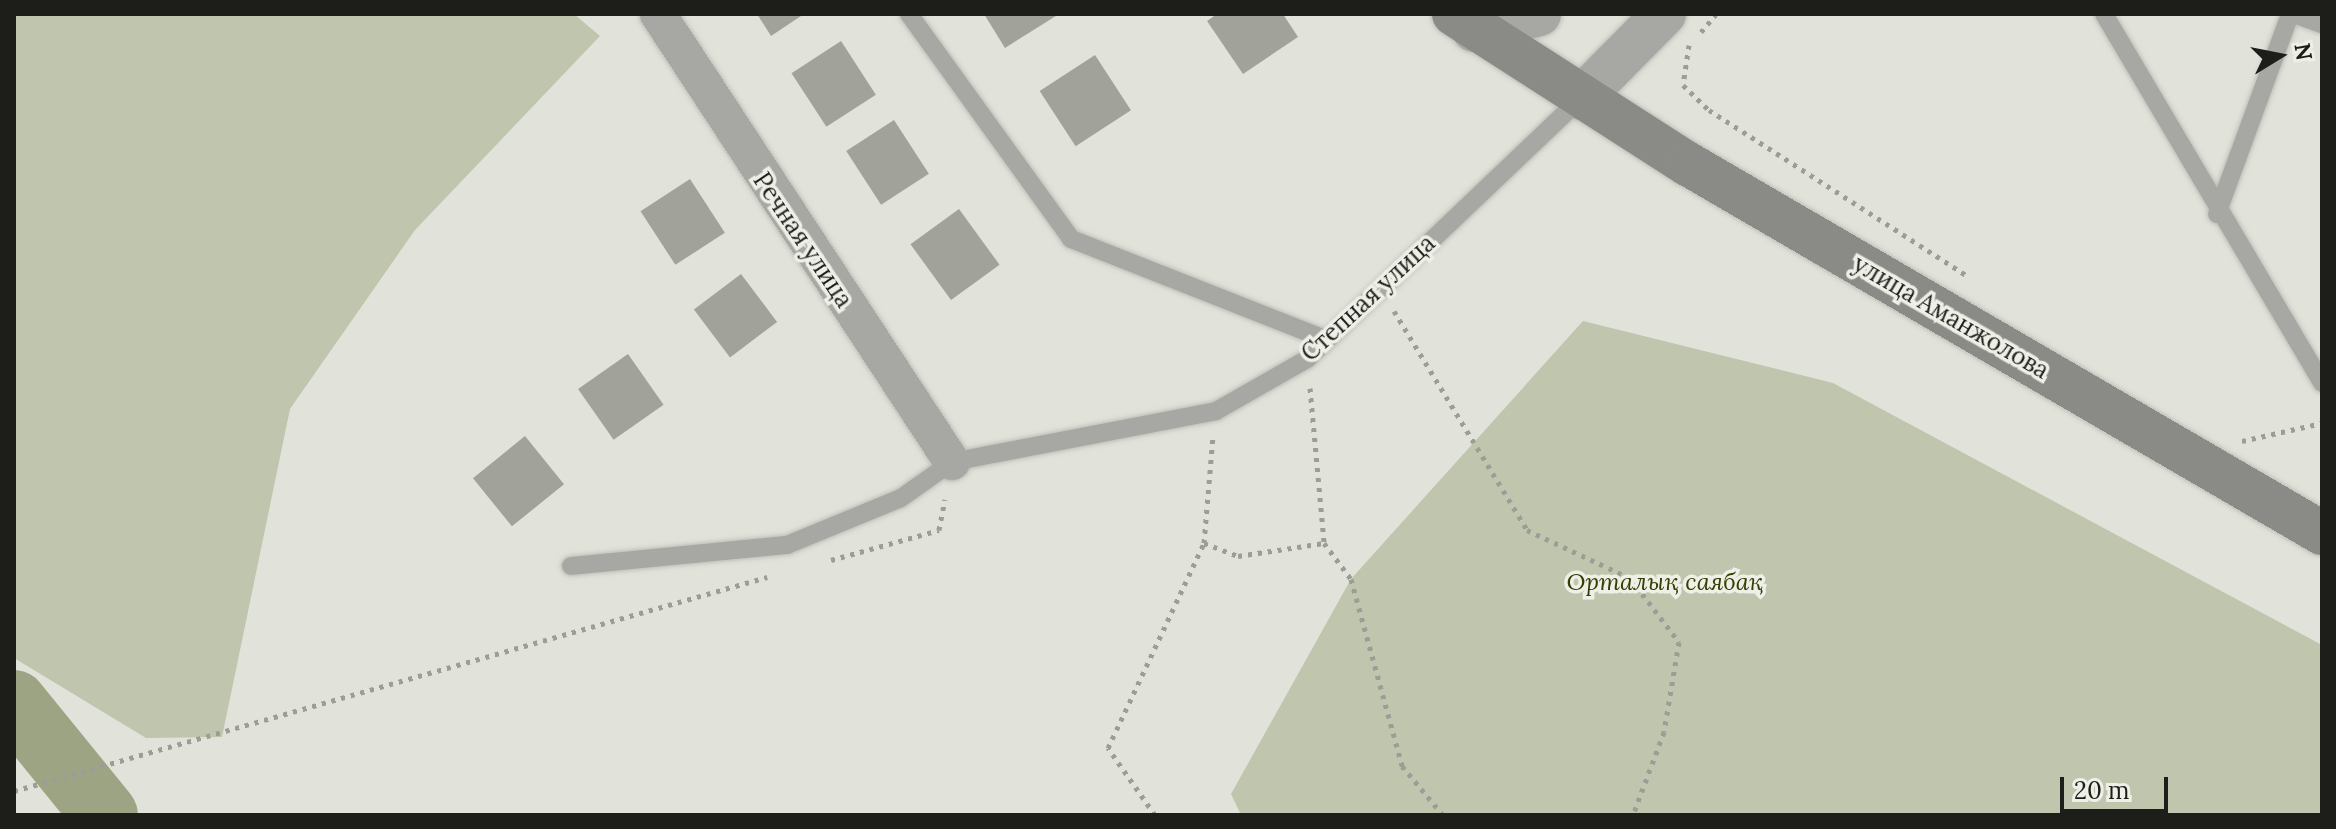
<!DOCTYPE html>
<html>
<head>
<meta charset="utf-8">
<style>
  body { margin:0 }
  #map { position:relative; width:2336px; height:829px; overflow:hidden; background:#e1e3da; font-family:Lora,serif }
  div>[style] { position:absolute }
  .green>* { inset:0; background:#c0c5ad }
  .river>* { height:66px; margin:-33px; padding:0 33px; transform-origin:33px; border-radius:33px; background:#9da484 }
  .building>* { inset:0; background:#a1a39b; transform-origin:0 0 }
  .path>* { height:5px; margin-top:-2.5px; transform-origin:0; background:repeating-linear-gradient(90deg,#9c9d96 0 4px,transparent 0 10px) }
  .roads { filter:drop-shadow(0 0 2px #bebfb7) drop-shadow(0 0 2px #bebfb7) }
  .service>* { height:18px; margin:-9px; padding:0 9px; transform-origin:9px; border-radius:9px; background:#a7a8a4 }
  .minor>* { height:36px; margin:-18px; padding:0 18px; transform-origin:18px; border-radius:18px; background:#a7a8a4 }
  .tertiary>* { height:44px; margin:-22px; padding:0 22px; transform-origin:22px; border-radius:22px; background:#a7a8a4 }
  .secondary>* { height:44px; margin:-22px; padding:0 22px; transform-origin:22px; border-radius:22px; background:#8a8b86 }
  span { translate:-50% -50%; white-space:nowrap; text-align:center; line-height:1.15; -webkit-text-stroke:7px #eef0e7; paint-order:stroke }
  .street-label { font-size:24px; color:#1d1d1a }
  .park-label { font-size:24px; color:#363d04; font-style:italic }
  .frame { position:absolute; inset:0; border:16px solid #1d1d1a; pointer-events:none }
  .north { position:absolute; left:2240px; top:16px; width:80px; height:80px; -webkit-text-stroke:6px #eef0e7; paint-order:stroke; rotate:80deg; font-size:22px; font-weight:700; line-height:32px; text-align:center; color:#1d1d1a }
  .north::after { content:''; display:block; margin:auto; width:28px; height:36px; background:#1d1d1a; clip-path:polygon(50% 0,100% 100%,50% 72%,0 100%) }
  .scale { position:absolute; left:2060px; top:777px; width:108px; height:36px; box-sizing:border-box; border:4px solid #1d1d1a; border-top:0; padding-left:10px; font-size:24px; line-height:28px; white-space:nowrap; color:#1d1d1a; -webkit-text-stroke:6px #eef0e7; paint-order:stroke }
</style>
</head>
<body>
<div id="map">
  <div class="green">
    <div style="clip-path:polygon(14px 14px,574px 14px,600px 36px,415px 230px,290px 409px,222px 737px,146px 738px,14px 658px)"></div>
    <div style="clip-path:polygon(1583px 321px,1833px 383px,2322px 645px,2322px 815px,1241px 815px,1231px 794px,1351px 579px)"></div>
  </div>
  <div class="river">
    <div style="left:14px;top:703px;width:144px;rotate:50.9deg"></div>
  </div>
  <div class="building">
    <div style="clip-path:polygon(757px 14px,804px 14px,771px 36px)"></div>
    <div style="clip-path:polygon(984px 14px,1059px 14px,1005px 48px)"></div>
    <div style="clip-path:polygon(1217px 14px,1283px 14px,1298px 37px,1243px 74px,1207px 21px)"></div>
    <div style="left:841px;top:41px;width:64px;height:59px;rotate:57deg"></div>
    <div style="left:1095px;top:55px;width:66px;height:66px;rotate:57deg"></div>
    <div style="left:894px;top:120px;width:64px;height:57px;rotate:57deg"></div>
    <div style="left:690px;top:179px;width:64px;height:59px;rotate:57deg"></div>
    <div style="left:959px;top:209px;width:69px;height:60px;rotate:54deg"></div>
    <div style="left:741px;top:274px;width:60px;height:59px;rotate:53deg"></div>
    <div style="left:628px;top:354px;width:62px;height:61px;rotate:55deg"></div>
    <div style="left:525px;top:436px;width:62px;height:67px;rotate:51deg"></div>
  </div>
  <div class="path">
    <div style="left:1701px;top:32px;width:23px;rotate:-50deg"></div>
    <div style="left:1689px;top:45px;width:40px;rotate:98.5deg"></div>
    <div style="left:1683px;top:85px;width:36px;rotate:44deg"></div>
    <div style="left:1709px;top:110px;width:305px;rotate:32.7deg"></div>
    <div style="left:1394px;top:311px;width:256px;rotate:58.7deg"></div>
    <div style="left:1527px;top:530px;width:114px;rotate:25deg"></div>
    <div style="left:1630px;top:578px;width:81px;rotate:52.6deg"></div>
    <div style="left:1679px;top:642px;width:91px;rotate:99.5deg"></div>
    <div style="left:1664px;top:732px;width:89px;rotate:110.5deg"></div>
    <div style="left:1310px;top:388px;width:156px;rotate:84.8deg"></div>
    <div style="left:2242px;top:441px;width:82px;rotate:-12.7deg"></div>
    <div style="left:1204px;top:543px;width:36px;rotate:21deg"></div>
    <div style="left:1238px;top:556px;width:87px;rotate:-8.6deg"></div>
    <div style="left:1324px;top:543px;width:45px;rotate:53.1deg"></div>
    <div style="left:1351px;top:579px;width:194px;rotate:74.7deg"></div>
    <div style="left:1402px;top:766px;width:64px;rotate:50.1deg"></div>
    <div style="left:831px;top:560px;width:112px;rotate:-15.5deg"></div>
    <div style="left:939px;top:530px;width:31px;rotate:-79deg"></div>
    <div style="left:14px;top:791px;width:783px;rotate:-15.86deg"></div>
    <div style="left:1155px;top:815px;width:82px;rotate:-125deg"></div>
    <div style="left:1108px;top:748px;width:226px;rotate:-64.9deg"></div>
    <div style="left:1204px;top:543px;width:107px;rotate:-85.2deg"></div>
  </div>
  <div class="roads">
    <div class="service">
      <div style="left:909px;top:14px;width:277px;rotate:54.2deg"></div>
      <div style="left:1071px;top:239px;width:275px;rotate:21.5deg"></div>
      <div style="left:2104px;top:14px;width:429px;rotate:59.4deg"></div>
      <div style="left:2294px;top:14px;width:30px;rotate:20deg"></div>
      <div style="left:2217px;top:214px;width:213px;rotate:-69.9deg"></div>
      <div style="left:571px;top:566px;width:217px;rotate:-5.6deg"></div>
      <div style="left:787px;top:545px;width:123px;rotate:-22.4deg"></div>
      <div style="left:901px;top:498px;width:62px;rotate:-35.2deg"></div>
      <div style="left:952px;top:462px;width:269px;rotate:-10.9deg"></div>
      <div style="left:1216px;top:411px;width:105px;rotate:-29.7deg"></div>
      <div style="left:1307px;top:359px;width:378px;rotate:-43.6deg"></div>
    </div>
    <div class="minor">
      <div style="left:658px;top:14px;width:536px;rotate:56.73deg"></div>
    </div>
    <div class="tertiary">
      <div style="left:1474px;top:30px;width:67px;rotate:-13.8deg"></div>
      <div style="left:1581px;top:98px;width:118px;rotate:-45.3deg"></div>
    </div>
    <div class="secondary">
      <div style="left:1454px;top:14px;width:278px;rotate:32.7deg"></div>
      <div style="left:1688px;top:164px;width:734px;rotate:30.2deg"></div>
    </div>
  </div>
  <div class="street-label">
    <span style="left:803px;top:240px;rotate:56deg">Речная улица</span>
    <span style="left:1368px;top:298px;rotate:-43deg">Степная улица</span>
    <span style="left:1951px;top:317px;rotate:30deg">улица Аманжолова</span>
  </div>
  <div class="park-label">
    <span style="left:1665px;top:582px">Орталық саябақ</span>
  </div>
  <div class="frame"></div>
  <div class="north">N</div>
  <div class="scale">20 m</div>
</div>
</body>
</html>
